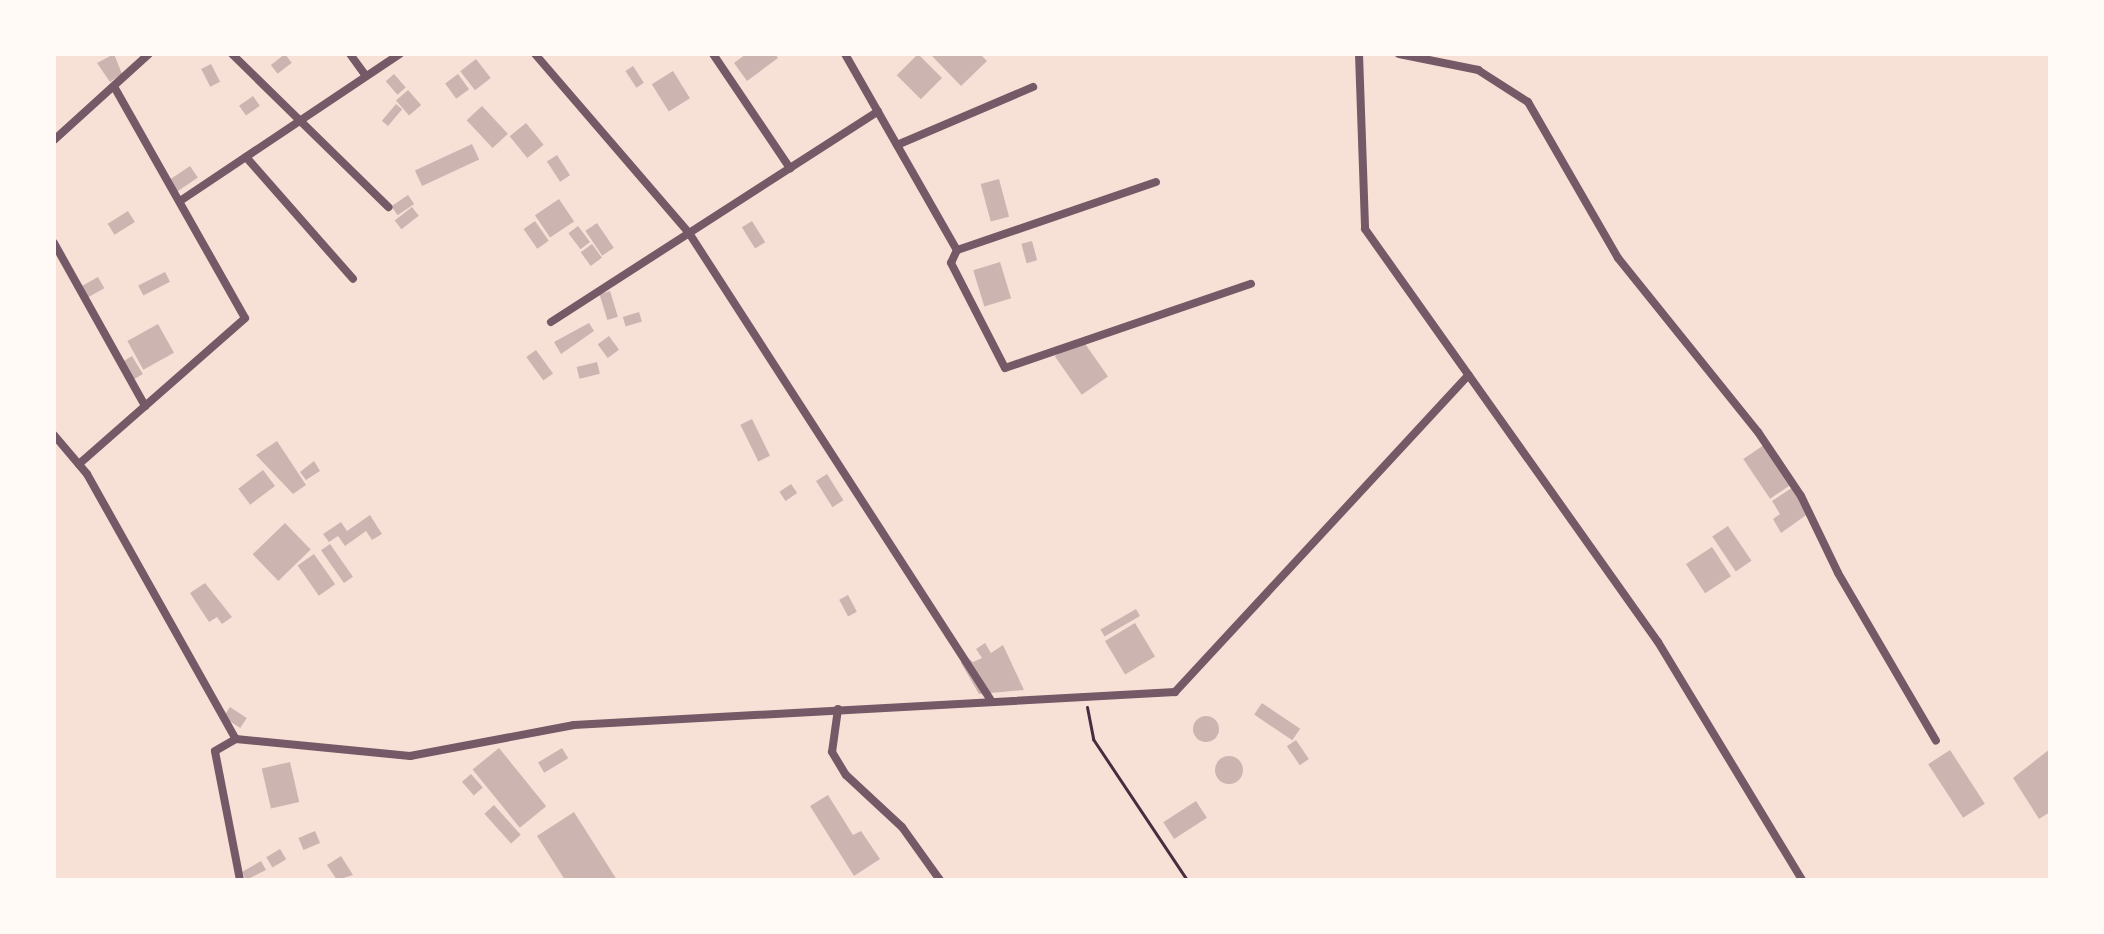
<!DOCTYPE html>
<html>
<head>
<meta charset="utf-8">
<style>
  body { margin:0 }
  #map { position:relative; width:2104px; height:934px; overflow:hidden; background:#f7e1d7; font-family:Ubuntu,sans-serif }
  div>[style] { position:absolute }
  .building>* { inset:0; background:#ccb4b1; transform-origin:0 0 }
  .round { border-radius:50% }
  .path>* { height:3px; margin:-1.5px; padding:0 1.5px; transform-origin:1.5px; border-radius:1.5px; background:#4a2c40 }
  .minor>* { height:8px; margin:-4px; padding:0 4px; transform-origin:4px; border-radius:4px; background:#755966 }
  span { translate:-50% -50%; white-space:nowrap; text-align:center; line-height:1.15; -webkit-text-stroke:6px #fffaf5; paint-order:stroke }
  .frame { position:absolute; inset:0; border:56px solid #fffaf5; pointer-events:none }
</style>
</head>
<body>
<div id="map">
  <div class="building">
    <div style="clip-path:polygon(114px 54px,122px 74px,110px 82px,97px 63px)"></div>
    <div style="left:285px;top:54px;width:11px;height:18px;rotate:52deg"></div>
    <div style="clip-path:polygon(775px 54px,778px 58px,747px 81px,734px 63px,746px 54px)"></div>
    <div style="left:918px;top:54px;width:34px;height:30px;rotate:45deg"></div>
    <div style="clip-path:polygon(930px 54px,980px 54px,987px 61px,961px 86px)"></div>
    <div style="left:476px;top:59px;width:24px;height:20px;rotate:52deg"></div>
    <div style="left:211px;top:64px;width:20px;height:11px;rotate:63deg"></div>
    <div style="left:633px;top:66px;width:20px;height:9px;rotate:57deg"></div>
    <div style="left:673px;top:71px;width:32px;height:25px;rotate:58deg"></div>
    <div style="left:394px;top:74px;width:18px;height:11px;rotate:49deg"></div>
    <div style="left:458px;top:74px;width:19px;height:16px;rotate:54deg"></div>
    <div style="left:408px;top:90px;width:20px;height:16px;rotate:49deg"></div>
    <div style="left:253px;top:96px;width:12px;height:17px;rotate:55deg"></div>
    <div style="left:396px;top:104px;width:8px;height:22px;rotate:40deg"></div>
    <div style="left:482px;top:106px;width:38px;height:21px;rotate:47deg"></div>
    <div style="left:526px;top:123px;width:28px;height:21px;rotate:51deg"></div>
    <div style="left:472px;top:144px;width:17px;height:63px;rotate:65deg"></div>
    <div style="left:557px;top:155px;width:24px;height:12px;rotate:57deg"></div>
    <div style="left:190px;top:166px;width:14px;height:26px;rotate:56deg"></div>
    <div style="left:999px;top:179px;width:39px;height:19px;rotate:75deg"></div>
    <div style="left:408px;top:195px;width:11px;height:20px;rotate:56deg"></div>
    <div style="left:559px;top:199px;width:27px;height:29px;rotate:56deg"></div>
    <div style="left:412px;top:207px;width:11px;height:22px;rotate:52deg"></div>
    <div style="left:128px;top:211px;width:13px;height:24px;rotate:58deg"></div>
    <div style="left:535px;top:221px;width:24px;height:14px;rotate:55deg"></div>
    <div style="left:752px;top:221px;width:25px;height:12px;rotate:58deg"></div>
    <div style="left:597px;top:223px;width:30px;height:14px;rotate:56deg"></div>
    <div style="left:578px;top:226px;width:20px;height:12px;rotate:53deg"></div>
    <div style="left:1032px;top:241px;width:20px;height:11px;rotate:75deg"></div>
    <div style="left:592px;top:244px;width:17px;height:14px;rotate:54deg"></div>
    <div style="left:1000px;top:262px;width:38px;height:28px;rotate:73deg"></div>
    <div style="left:165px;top:272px;width:11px;height:30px;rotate:63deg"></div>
    <div style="left:98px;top:277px;width:13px;height:21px;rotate:61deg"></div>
    <div style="left:610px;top:291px;width:27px;height:11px;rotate:73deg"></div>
    <div style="left:639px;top:312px;width:10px;height:17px;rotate:73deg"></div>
    <div style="clip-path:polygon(589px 323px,594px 331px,561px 354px,554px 342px)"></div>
    <div style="left:158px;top:324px;width:33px;height:35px;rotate:61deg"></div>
    <div style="left:609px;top:336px;width:17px;height:14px;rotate:54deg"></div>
    <div style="left:1081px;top:338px;width:47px;height:32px;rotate:55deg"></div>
    <div style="left:536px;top:350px;width:29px;height:12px;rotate:54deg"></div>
    <div style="left:132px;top:356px;width:21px;height:12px;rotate:59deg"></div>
    <div style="left:597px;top:362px;width:12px;height:21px;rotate:76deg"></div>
    <div style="left:752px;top:419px;width:41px;height:13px;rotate:64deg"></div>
    <div style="clip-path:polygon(277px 441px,306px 485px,293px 494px,256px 455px)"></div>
    <div style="left:1764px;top:445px;width:48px;height:25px;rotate:56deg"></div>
    <div style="clip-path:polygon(314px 461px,320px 471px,306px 480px,300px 472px)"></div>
    <div style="left:263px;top:470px;width:20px;height:31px;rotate:53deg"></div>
    <div style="left:827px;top:474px;width:31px;height:13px;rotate:58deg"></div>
    <div style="left:791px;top:484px;width:11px;height:14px;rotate:56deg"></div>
    <div style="clip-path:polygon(1793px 487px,1809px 513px,1781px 533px,1773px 519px,1780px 514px,1772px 501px)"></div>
    <div style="clip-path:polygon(370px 515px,382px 534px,372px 540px,366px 531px,345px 546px,338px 536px,329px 542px,323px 534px,341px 522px,347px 531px)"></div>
    <div style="left:285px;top:523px;width:37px;height:45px;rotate:46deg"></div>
    <div style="left:1728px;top:526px;width:42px;height:19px;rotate:56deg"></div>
    <div style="left:330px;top:544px;width:40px;height:11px;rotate:55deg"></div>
    <div style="left:1712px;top:547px;width:35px;height:31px;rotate:57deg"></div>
    <div style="left:314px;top:554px;width:37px;height:20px;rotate:55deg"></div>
    <div style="clip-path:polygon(205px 583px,232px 617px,222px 624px,217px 617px,209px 622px,190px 593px)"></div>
    <div style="left:848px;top:595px;width:19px;height:10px;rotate:62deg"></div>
    <div style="left:1136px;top:609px;width:8px;height:41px;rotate:60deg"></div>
    <div style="left:1135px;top:623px;width:39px;height:35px;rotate:59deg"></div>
    <div style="clip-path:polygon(985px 643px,991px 653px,1003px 645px,1024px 690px,979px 694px,961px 663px,964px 655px,973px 662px,982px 658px,976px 649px)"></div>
    <div style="left:1262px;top:703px;width:46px;height:14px;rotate:34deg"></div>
    <div style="left:230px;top:707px;width:20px;height:12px;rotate:33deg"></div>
    <div class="round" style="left:1193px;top:716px;width:26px;height:26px"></div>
    <div style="left:1296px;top:740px;width:23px;height:11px;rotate:56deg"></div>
    <div style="left:499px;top:748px;width:75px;height:34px;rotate:51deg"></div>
    <div style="left:562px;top:748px;width:12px;height:28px;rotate:59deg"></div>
    <div style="clip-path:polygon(2050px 749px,2050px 812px,2039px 819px,2013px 778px)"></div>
    <div style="left:1950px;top:750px;width:64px;height:26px;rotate:57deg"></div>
    <div class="round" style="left:1215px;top:756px;width:28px;height:28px"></div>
    <div style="left:290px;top:762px;width:41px;height:29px;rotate:77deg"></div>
    <div style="left:471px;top:774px;width:18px;height:12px;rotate:49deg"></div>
    <div style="clip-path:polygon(828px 795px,853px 835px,861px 831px,880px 859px,854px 876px,810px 806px)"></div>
    <div style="left:1196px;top:801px;width:20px;height:39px;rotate:57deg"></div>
    <div style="left:494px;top:805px;width:40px;height:13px;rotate:48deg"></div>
    <div style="clip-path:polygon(574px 812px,617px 880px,565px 880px,537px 836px)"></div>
    <div style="left:315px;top:831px;width:13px;height:18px;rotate:67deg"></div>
    <div style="left:280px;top:849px;width:12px;height:16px;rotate:59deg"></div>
    <div style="clip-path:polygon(341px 856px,353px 875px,337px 880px,327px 865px)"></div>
    <div style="clip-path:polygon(261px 861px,266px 870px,246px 880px,242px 872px)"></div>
  </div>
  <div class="path">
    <div style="left:1087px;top:707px;width:33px;rotate:79deg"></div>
    <div style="left:1093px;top:739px;width:169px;rotate:56.3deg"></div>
  </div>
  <div class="minor">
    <div style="left:232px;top:54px;width:219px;rotate:44.4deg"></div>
    <div style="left:350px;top:54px;width:27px;rotate:54deg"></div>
    <div style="left:535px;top:54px;width:236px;rotate:49.3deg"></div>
    <div style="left:689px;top:233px;width:555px;rotate:57.14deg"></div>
    <div style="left:713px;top:54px;width:138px;rotate:56deg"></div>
    <div style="left:845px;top:54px;width:226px;rotate:60.3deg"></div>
    <div style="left:1359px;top:54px;width:175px;rotate:88deg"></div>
    <div style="left:1365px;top:229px;width:506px;rotate:54.65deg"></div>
    <div style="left:1658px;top:642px;width:278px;rotate:58.8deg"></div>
    <div style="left:1399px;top:54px;width:81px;rotate:11.4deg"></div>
    <div style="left:1478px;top:70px;width:59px;rotate:32.6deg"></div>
    <div style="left:1528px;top:102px;width:180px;rotate:60deg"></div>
    <div style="left:1618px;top:258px;width:223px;rotate:51.2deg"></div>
    <div style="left:1758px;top:432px;width:77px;rotate:56.1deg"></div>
    <div style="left:1801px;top:496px;width:85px;rotate:64.3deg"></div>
    <div style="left:1838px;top:573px;width:194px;rotate:59.7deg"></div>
    <div style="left:54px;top:140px;width:128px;rotate:-42.2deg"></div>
    <div style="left:897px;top:145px;width:148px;rotate:-23.1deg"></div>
    <div style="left:246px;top:157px;width:162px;rotate:48.7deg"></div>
    <div style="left:1156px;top:182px;width:210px;rotate:161.1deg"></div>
    <div style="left:957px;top:250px;width:14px;rotate:115deg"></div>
    <div style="left:951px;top:263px;width:118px;rotate:62.8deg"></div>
    <div style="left:1005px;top:368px;width:260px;rotate:-18.9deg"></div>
    <div style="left:180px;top:201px;width:265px;rotate:-33.8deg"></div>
    <div style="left:54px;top:243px;width:187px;rotate:60.8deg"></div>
    <div style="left:551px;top:322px;width:389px;rotate:-32.8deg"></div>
    <div style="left:54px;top:435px;width:51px;rotate:49.8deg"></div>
    <div style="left:87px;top:474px;width:304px;rotate:60.7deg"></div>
    <div style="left:79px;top:464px;width:221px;rotate:-41.3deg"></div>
    <div style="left:245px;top:318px;width:266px;rotate:-119.5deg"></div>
    <div style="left:838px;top:709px;width:43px;rotate:97.9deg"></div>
    <div style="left:832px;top:752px;width:27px;rotate:59deg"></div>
    <div style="left:846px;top:775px;width:76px;rotate:42.9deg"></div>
    <div style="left:902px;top:827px;width:65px;rotate:54.4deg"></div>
    <div style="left:240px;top:880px;width:131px;rotate:-101deg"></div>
    <div style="left:215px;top:751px;width:24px;rotate:-30deg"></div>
    <div style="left:236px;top:739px;width:175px;rotate:5.6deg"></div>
    <div style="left:410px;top:756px;width:167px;rotate:-10.7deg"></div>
    <div style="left:574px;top:725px;width:602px;rotate:-3.14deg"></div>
    <div style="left:1175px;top:692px;width:432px;rotate:-47.2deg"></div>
  </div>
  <div class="frame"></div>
</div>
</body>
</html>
